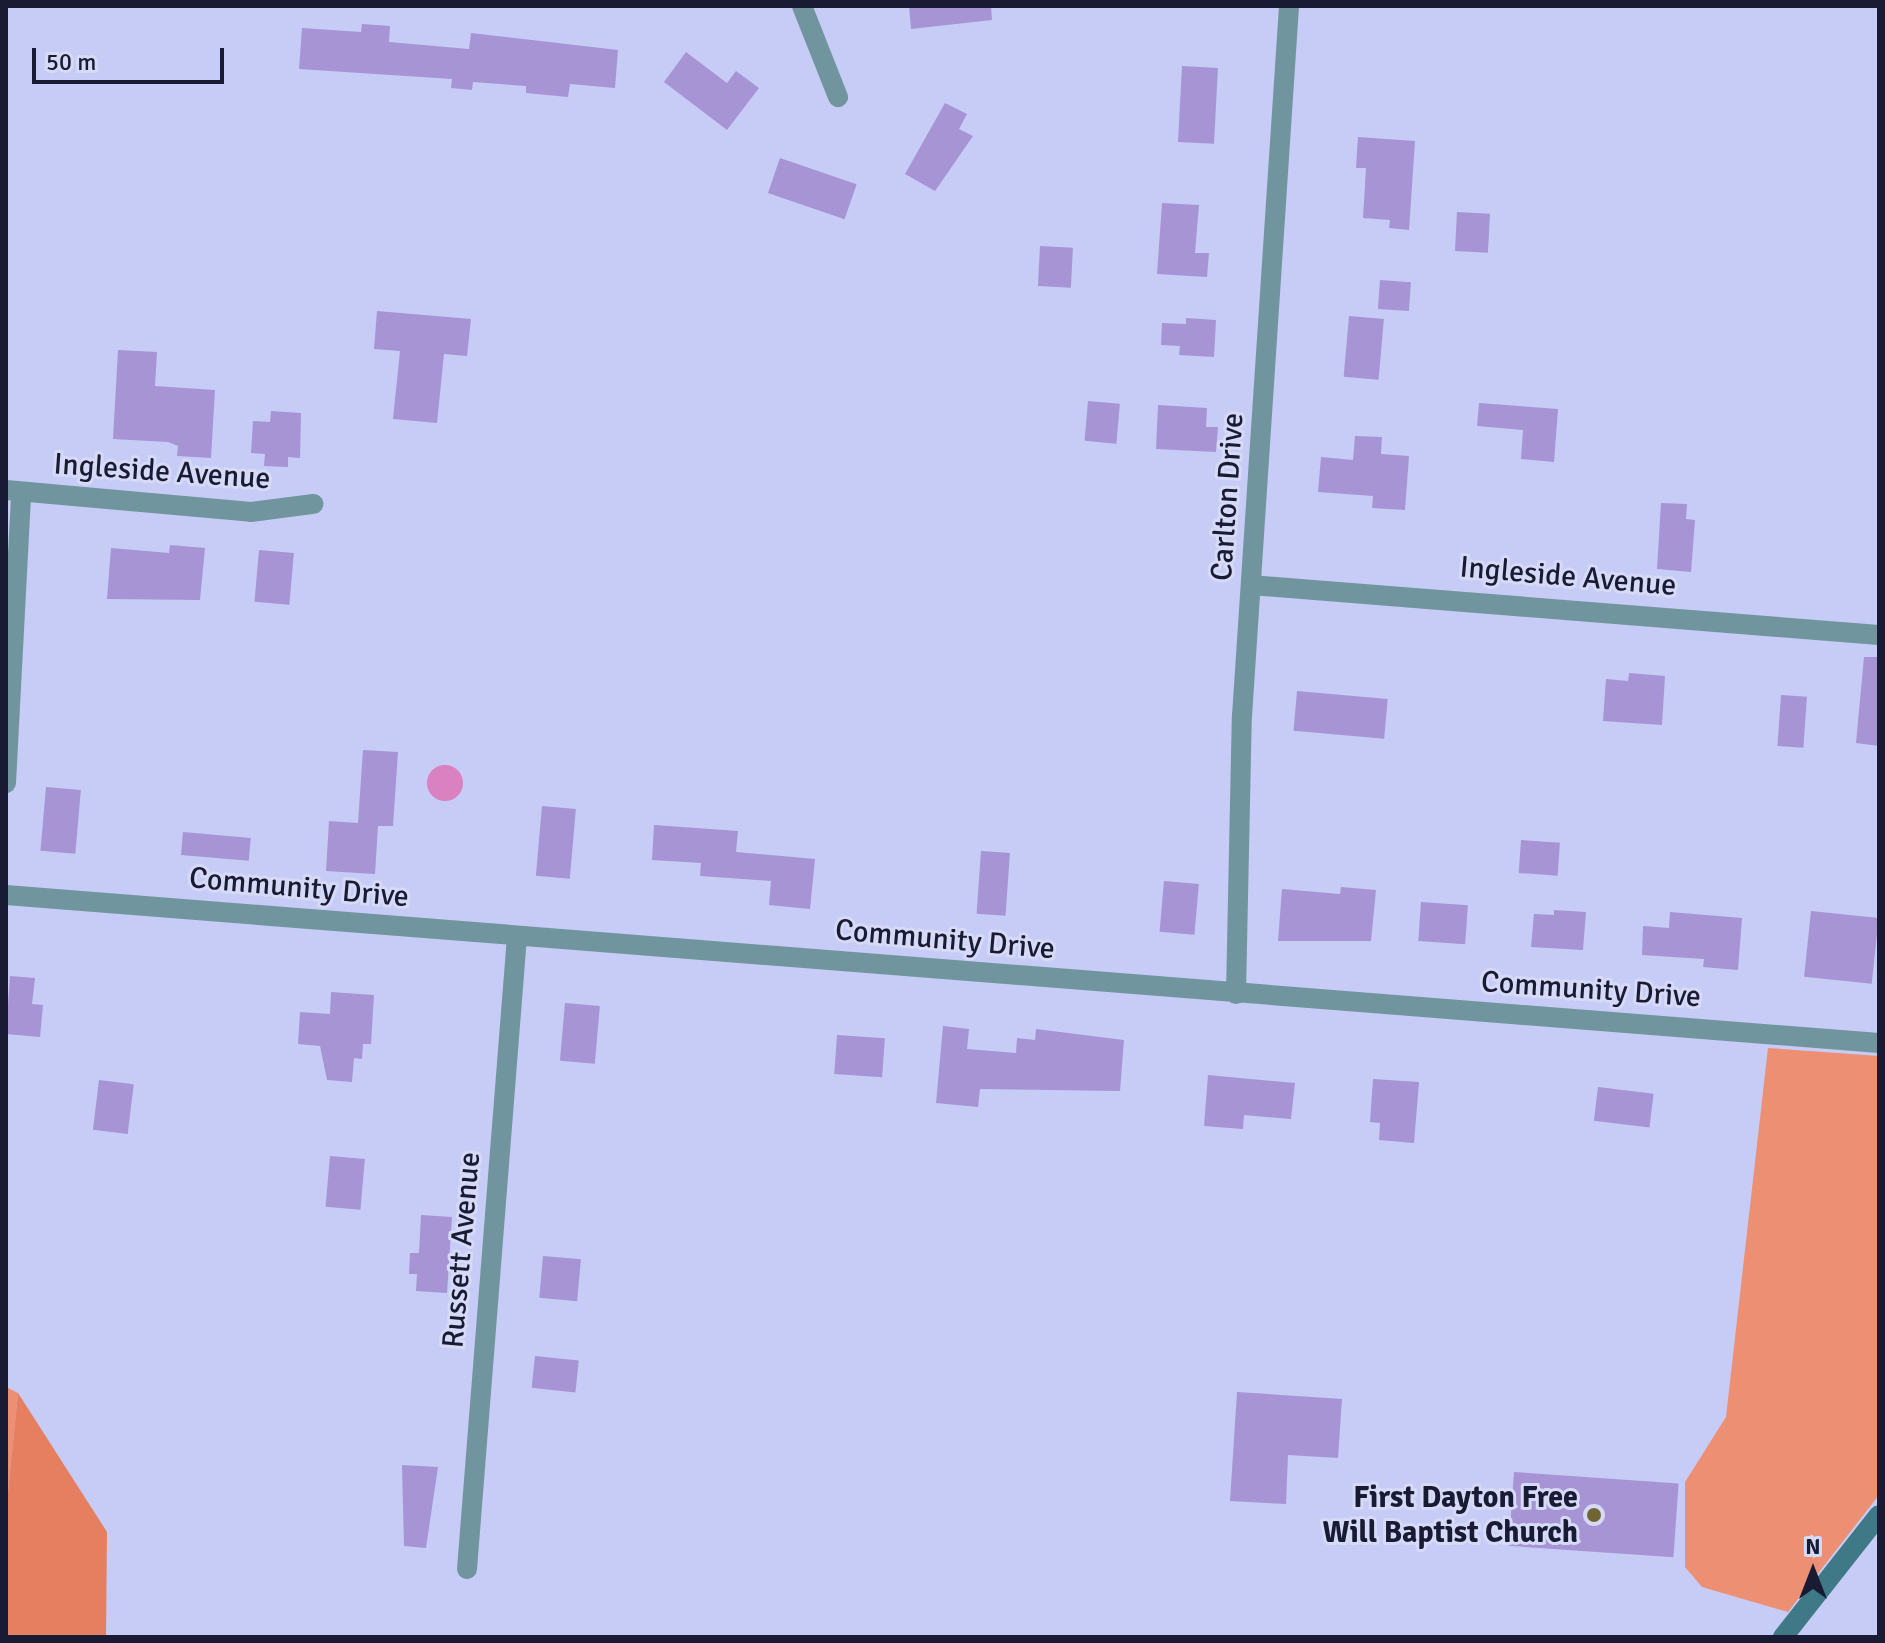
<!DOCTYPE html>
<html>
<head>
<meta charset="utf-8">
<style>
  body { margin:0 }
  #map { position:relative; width:1885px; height:1643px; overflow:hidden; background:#c6ccf5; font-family:Signika,sans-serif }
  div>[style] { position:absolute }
  .green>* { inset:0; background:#ec8f73 }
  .forest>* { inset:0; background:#e57f60 }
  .water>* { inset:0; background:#d981c1 }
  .round { border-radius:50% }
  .building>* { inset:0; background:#a794d4; transform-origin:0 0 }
  .street>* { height:20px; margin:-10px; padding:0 10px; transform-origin:10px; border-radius:10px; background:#71959f }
  .secondary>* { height:20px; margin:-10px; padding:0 10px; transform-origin:10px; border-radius:10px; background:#3f7887 }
  .dots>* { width:22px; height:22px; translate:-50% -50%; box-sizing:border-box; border:4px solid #d6daf6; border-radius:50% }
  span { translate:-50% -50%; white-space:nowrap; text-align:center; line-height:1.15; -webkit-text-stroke:6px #d6daf6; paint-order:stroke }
  .street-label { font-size:30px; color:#191b34 }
  .poi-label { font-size:30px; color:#191b34; font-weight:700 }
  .right { translate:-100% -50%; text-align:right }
  .frame { position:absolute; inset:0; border:8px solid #191b34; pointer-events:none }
  .north { position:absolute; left:1773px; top:1531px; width:80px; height:80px; -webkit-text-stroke:6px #d6daf6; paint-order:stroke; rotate:0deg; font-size:22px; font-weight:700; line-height:32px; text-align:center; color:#191b34 }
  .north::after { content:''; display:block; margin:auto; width:28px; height:36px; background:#191b34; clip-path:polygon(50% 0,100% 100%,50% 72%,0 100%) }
  .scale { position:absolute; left:32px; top:48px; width:192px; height:36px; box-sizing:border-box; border:4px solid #191b34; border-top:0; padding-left:10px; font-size:24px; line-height:28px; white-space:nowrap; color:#191b34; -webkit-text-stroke:6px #d6daf6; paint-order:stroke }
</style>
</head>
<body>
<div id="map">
  <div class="green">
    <div style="clip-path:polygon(1768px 1048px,1879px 1056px,1879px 1495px,1788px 1612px,1702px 1587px,1685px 1567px,1685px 1482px,1726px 1417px)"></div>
    <div style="clip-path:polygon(6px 1387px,18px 1393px,6px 1511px)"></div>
  </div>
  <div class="forest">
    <div style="clip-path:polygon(18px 1393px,107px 1532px,106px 1637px,6px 1637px,6px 1511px)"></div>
  </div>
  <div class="water">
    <div class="round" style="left:427px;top:765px;width:36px;height:36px"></div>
  </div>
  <div class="building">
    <div style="clip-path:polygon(909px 6px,991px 6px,992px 20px,911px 29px)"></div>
    <div style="clip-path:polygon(362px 24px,390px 26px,389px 42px,469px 49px,471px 33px,618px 50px,615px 88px,570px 84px,568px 97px,526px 93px,526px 86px,473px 82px,472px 90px,451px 88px,452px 79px,299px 69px,302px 28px,361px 32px)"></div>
    <div style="clip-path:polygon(686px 52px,727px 83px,736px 71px,759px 88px,727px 130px,664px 82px)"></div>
    <div style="left:1182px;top:66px;width:36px;height:76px;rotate:3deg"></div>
    <div style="clip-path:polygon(945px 103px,967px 114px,959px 129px,973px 136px,935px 191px,905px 174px)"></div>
    <div style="clip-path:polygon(1358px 137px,1415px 141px,1409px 230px,1389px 228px,1390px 220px,1363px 218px,1366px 168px,1356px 168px)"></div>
    <div style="left:780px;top:158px;width:81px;height:37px;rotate:19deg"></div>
    <div style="clip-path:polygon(1162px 203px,1199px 205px,1195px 253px,1209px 253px,1207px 277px,1157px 274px)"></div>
    <div style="left:1457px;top:212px;width:33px;height:39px;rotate:3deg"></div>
    <div style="left:1040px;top:246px;width:33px;height:40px;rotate:3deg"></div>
    <div style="left:1380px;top:280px;width:31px;height:29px;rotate:4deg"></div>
    <div style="clip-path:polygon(377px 311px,471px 319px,467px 356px,444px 354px,437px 423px,393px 419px,400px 351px,374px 349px)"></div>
    <div style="left:1349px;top:316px;width:35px;height:61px;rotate:5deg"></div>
    <div style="clip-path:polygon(1186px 318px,1216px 320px,1214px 357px,1179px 355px,1180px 346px,1161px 345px,1162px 323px,1186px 324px)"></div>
    <div style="clip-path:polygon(118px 350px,157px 352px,155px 386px,215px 390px,211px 458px,177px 456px,178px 446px,168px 442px,113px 439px)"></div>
    <div style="left:1088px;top:401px;width:32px;height:40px;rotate:5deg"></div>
    <div style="clip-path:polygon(1479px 403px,1558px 409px,1554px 462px,1521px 459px,1523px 430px,1477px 426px)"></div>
    <div style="clip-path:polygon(1158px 405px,1207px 408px,1206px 427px,1218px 427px,1216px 452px,1156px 449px)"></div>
    <div style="clip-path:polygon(271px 411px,301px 413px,300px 458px,288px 457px,288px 467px,264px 466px,265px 454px,251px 453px,253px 421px,270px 422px)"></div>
    <div style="clip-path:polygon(1355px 436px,1382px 437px,1381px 454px,1409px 456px,1405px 510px,1372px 508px,1373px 496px,1318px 492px,1321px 457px,1353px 460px)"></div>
    <div style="clip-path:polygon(1661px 503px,1687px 504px,1686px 519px,1695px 520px,1691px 572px,1657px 569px)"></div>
    <div style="clip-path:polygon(170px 545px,205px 548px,200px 600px,107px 599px,111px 548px,169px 553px)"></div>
    <div style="left:259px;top:550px;width:35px;height:52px;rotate:5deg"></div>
    <div style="clip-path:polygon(1864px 657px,1879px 657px,1879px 746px,1856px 743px)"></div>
    <div style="clip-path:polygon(1629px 673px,1665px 676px,1662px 725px,1603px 721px,1606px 679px,1628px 681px)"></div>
    <div style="left:1297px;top:691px;width:91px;height:40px;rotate:5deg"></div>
    <div style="left:1781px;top:695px;width:26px;height:51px;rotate:4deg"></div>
    <div style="clip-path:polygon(363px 750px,398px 752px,393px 826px,378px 826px,375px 874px,326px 871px,329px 821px,358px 823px)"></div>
    <div style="left:46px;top:787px;width:35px;height:64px;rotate:5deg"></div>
    <div style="left:542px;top:806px;width:34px;height:70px;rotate:5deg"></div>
    <div style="clip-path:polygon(654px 825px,738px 831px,736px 852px,815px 859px,810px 909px,769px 905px,771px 881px,700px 876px,701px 863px,652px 860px)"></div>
    <div style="left:183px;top:832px;width:68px;height:23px;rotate:5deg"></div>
    <div style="left:1521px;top:840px;width:39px;height:33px;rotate:4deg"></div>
    <div style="left:981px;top:851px;width:29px;height:63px;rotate:4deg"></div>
    <div style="left:1164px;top:881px;width:35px;height:51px;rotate:5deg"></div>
    <div style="clip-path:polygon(1341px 887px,1376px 890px,1371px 941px,1278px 941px,1282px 889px,1340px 894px)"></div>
    <div style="left:1421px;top:902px;width:47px;height:39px;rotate:4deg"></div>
    <div style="clip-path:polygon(1554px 910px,1586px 912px,1583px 950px,1531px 947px,1534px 914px,1554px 915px)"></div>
    <div style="left:1811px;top:911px;width:68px;height:66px;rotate:6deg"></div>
    <div style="clip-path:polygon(1670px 912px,1742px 918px,1738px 970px,1703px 967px,1704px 959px,1642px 955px,1643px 926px,1669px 928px)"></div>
    <div style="clip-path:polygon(10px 976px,35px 978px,32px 1004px,43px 1005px,40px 1037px,6px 1034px)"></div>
    <div style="clip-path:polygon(331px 992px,374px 995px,371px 1044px,363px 1044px,362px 1059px,354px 1058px,352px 1082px,327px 1080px,320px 1046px,298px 1044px,300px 1012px,330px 1014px)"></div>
    <div style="left:565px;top:1003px;width:35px;height:58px;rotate:5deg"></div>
    <div style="clip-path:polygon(943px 1026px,969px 1029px,967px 1049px,1016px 1053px,1017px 1038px,1035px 1040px,1036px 1029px,1124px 1040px,1120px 1091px,980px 1089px,978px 1107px,936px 1103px)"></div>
    <div style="left:837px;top:1035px;width:48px;height:39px;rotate:4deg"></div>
    <div style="clip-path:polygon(1208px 1075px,1295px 1083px,1291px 1119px,1244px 1115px,1243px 1129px,1204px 1126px)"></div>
    <div style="clip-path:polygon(1373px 1079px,1419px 1082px,1414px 1143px,1379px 1140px,1380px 1123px,1370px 1122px)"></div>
    <div style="left:99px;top:1080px;width:35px;height:50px;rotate:7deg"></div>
    <div style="left:1598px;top:1087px;width:56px;height:34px;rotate:7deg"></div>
    <div style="left:330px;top:1156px;width:35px;height:51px;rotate:5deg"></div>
    <div style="clip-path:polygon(421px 1215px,452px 1217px,447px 1293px,416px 1291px,417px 1274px,409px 1274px,410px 1253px,419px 1253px)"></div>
    <div style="left:543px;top:1256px;width:38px;height:42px;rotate:5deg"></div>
    <div style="left:535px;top:1356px;width:44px;height:32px;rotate:6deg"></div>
    <div style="clip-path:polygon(1237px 1392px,1342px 1399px,1338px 1458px,1288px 1455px,1286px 1504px,1230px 1501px)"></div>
    <div style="clip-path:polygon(402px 1465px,438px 1467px,426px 1548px,404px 1546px)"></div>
    <div style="left:1514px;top:1472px;width:165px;height:74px;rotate:4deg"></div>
  </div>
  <div class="street">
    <div style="left:802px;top:6px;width:98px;rotate:68.4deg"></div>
    <div style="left:6px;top:490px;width:246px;rotate:5.1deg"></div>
    <div style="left:251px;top:512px;width:63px;rotate:-7.4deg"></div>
    <div style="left:1251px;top:585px;width:630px;rotate:4.55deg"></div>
    <div style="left:6px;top:783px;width:291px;rotate:-87deg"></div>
    <div style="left:6px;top:895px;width:1879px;rotate:4.52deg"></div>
    <div style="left:1236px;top:994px;width:278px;rotate:-88.8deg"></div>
    <div style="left:1242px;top:716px;width:712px;rotate:-86.21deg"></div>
    <div style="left:467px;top:1569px;width:635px;rotate:-85.48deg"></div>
  </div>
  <div class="secondary">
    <div style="left:1783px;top:1637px;width:155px;rotate:-51.8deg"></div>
  </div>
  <div class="dots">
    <div style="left:1594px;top:1515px;background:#706532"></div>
  </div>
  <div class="street-label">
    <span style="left:162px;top:472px;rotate:4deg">Ingleside Avenue</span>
    <span style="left:1228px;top:497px;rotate:-86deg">Carlton Drive</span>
    <span style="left:1568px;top:577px;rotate:5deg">Ingleside Avenue</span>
    <span style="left:299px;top:888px;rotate:5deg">Community Drive</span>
    <span style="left:945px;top:940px;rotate:5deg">Community Drive</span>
    <span style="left:1591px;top:990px;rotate:4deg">Community Drive</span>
    <span style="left:462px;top:1250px;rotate:-85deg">Russett Avenue</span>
  </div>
  <div class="poi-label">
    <span class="right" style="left:1578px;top:1515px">First Dayton Free<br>Will Baptist Church</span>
  </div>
  <div class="frame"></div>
  <div class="north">N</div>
  <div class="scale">50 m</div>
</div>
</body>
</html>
